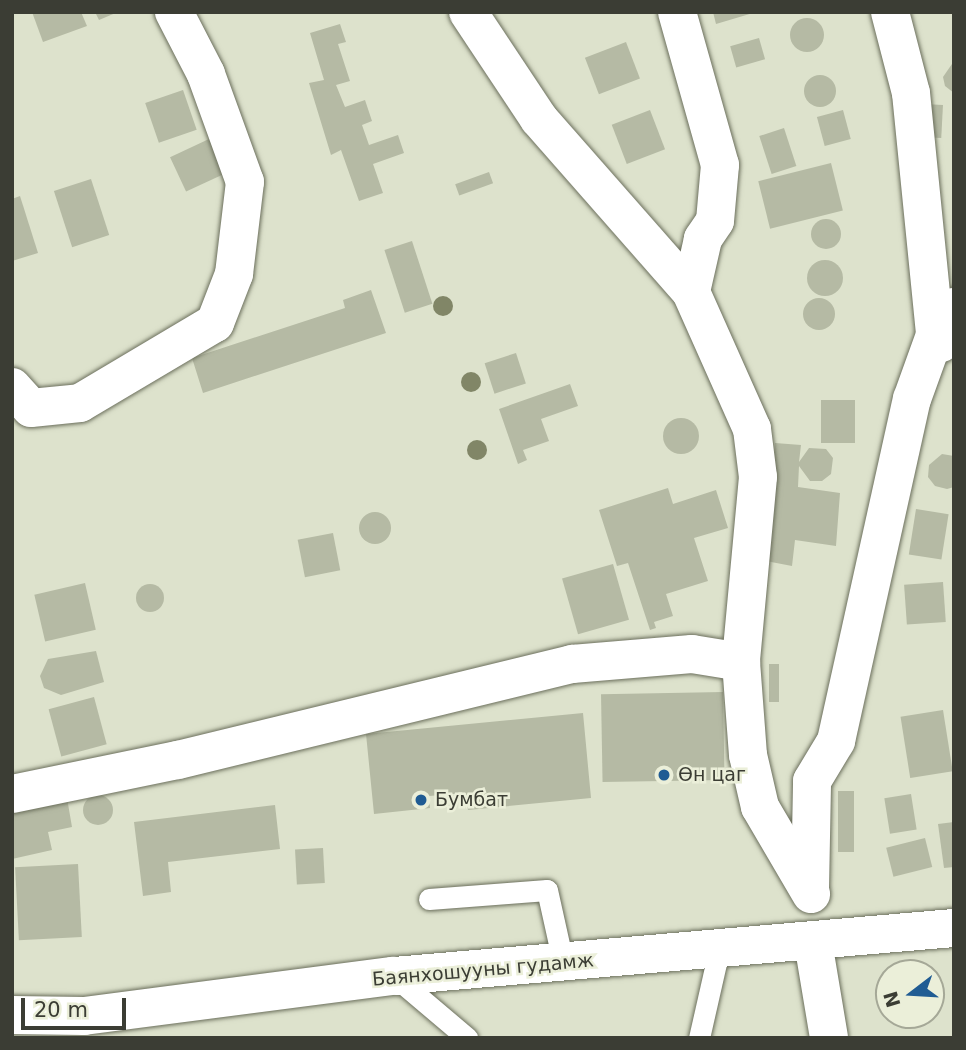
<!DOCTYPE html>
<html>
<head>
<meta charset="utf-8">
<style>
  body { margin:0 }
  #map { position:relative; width:966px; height:1050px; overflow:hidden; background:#dde2cc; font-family:"DejaVu Sans",sans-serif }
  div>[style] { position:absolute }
  .building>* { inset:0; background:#b5baa4; transform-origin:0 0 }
  .round { border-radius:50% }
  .roads { filter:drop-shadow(0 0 2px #6b6f5c) drop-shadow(0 0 2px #6b6f5c) }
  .service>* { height:21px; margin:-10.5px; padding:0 10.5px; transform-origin:10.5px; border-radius:10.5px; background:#fff }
  .minor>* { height:38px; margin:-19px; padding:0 19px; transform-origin:19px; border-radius:19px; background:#fff }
  .tertiary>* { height:38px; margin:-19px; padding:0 19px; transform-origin:19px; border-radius:19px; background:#fff }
  .secondary>* { height:38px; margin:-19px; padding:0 19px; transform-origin:19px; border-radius:19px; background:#fff }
  .trees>* { width:20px; height:20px; margin:-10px; border-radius:50%; background:#818667 }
  .dots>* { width:19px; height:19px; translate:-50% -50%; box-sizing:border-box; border:4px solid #ebefd9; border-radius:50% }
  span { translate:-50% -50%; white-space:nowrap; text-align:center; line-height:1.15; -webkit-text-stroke:5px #ebefd9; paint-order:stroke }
  .poi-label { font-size:19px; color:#3b3d34 }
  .left { translate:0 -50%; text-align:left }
  .street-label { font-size:19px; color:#3b3d34 }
  .frame { position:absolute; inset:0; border:14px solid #3b3d34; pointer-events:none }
  .north { position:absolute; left:875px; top:959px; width:70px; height:70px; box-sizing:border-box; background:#ebefd9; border:2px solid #a5a897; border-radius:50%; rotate:253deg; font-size:19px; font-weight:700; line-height:28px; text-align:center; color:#3b3d34 }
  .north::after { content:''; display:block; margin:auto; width:24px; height:32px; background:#205c93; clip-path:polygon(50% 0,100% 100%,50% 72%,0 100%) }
  .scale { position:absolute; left:21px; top:998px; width:105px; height:32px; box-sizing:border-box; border:4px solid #3b3d34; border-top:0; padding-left:9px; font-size:21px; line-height:24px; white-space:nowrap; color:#3b3d34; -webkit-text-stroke:5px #ebefd9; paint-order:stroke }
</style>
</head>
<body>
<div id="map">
  <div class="building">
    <div style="clip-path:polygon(32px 12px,81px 12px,87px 26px,43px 42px)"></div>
    <div style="clip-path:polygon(95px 12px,118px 12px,99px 20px)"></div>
    <div style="clip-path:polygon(713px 12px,753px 12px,753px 13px,716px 24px)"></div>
    <div class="round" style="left:790px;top:18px;width:34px;height:34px"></div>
    <div style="clip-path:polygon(340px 24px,346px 42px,338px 44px,350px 81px,336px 85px,345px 107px,365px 100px,372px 121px,362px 125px,369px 145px,398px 135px,404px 153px,373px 164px,383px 193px,359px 201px,341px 150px,331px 155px,309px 83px,324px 80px,310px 33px)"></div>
    <div style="left:759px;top:38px;width:22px;height:30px;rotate:74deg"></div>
    <div style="left:626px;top:42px;width:39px;height:44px;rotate:69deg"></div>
    <div style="clip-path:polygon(954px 61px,954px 93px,945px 86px,943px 77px)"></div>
    <div class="round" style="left:804px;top:75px;width:32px;height:32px"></div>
    <div style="left:183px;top:90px;width:42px;height:40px;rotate:71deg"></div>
    <div style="left:924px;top:104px;width:19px;height:33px;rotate:3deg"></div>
    <div style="left:650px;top:110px;width:42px;height:41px;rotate:69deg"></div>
    <div style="left:843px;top:110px;width:30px;height:27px;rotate:75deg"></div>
    <div style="left:784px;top:128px;width:40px;height:26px;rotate:72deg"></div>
    <div style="left:209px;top:139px;width:38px;height:43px;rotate:65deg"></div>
    <div style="left:831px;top:163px;width:49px;height:75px;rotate:76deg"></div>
    <div style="left:489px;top:172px;width:12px;height:36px;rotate:70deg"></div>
    <div style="left:91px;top:179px;width:59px;height:39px;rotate:72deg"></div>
    <div style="clip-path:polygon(20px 196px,38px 253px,12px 261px,12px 199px)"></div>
    <div class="round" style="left:811px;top:219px;width:30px;height:30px"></div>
    <div style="left:412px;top:241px;width:66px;height:29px;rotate:72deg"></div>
    <div class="round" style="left:807px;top:260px;width:36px;height:36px"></div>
    <div style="clip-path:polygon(371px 290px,386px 333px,203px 393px,192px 358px,345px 308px,343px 300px)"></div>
    <div class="round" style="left:803px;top:298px;width:32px;height:32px"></div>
    <div style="left:516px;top:353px;width:32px;height:33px;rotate:72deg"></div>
    <div style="clip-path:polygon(570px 384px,578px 406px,541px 419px,549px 441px,523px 450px,527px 460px,518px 464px,499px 409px)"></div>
    <div style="left:821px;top:400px;width:34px;height:43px"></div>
    <div class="round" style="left:663px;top:418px;width:36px;height:36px"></div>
    <div style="clip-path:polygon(775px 443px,801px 445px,799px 462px,809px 448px,826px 449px,833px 458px,831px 474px,822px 481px,810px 481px,799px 466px,798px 487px,840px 493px,836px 546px,795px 540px,792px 566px,766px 561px)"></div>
    <div style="clip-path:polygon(942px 454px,954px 456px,954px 487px,947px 489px,935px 486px,928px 477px,929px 465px)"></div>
    <div style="clip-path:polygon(668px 488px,673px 504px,716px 490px,728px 528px,694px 538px,708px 581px,666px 594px,673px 616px,654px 622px,656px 628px,650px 630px,628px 563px,617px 566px,599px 510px)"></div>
    <div style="left:916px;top:509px;width:33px;height:46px;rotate:9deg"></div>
    <div class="round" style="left:359px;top:512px;width:32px;height:32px"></div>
    <div style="left:333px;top:533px;width:38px;height:36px;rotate:79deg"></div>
    <div style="left:613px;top:564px;width:58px;height:53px;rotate:74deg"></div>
    <div style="left:943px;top:582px;width:40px;height:39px;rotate:86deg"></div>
    <div style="left:85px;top:583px;width:48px;height:52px;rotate:77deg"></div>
    <div class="round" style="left:136px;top:584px;width:28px;height:28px"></div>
    <div style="clip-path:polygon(96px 651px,104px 682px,61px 695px,44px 688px,40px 676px,48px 659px)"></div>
    <div style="left:769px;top:664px;width:10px;height:38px"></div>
    <div style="left:723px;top:692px;width:88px;height:122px;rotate:89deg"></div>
    <div style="left:94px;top:697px;width:49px;height:47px;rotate:75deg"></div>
    <div style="left:943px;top:710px;width:62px;height:43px;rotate:81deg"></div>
    <div style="clip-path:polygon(583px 713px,591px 798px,468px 810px,466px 793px,429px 796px,430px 808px,374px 814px,366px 734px)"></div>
    <div style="left:854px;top:791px;width:61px;height:16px;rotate:90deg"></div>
    <div style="left:911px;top:794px;width:36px;height:27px;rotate:81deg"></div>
    <div class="round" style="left:83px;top:795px;width:30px;height:30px"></div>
    <div style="clip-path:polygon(67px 798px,72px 827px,48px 832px,52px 850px,12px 859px,12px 809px)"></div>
    <div style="clip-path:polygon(275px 805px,280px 849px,168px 862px,171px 892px,143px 896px,134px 822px)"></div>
    <div style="clip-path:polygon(954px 822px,954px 867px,944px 868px,938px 824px)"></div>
    <div style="left:925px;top:838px;width:30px;height:40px;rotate:76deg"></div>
    <div style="left:323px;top:848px;width:35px;height:28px;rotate:87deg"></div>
    <div style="left:78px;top:864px;width:73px;height:63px;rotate:87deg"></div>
  </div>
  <div class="roads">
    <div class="service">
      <div style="left:429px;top:899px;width:118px;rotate:-4.4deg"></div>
      <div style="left:547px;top:890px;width:74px;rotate:77.5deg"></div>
      <div style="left:394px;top:976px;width:96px;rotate:40.3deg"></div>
      <div style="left:699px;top:1038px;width:90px;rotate:-77.2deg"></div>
    </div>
    <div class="minor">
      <div style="left:468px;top:12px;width:128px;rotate:56.4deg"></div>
      <div style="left:539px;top:119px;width:230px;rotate:48.7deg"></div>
      <div style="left:677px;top:12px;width:159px;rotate:74.3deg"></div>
      <div style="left:720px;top:165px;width:56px;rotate:95.1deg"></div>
      <div style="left:715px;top:221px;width:22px;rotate:124deg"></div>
      <div style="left:703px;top:239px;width:54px;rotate:102.8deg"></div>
      <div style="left:691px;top:292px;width:150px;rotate:66deg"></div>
      <div style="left:752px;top:429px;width:48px;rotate:82.9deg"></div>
      <div style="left:758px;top:477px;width:186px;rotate:95.3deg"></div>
      <div style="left:741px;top:662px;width:93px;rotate:85.7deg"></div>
      <div style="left:748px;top:755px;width:53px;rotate:77deg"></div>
      <div style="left:760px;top:807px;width:101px;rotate:59.6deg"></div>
      <div style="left:890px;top:12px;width:84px;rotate:75.5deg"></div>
      <div style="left:911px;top:93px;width:243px;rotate:84.3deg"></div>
      <div style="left:935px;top:335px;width:10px;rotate:53deg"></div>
      <div style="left:12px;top:387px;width:28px;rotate:48deg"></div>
      <div style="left:31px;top:408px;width:49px;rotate:-5.8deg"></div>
      <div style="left:80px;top:403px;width:157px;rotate:-30.7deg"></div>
      <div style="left:215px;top:323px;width:53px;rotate:-68.8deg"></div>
      <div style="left:234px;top:274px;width:93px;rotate:-83.2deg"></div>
      <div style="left:245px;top:182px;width:115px;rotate:-109.9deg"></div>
      <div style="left:206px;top:74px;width:70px;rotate:-117.3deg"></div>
      <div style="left:12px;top:794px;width:169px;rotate:-11.6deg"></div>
      <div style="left:178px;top:760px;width:406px;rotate:-13.7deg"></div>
      <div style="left:572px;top:664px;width:120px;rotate:-4.8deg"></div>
      <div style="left:692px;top:654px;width:50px;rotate:9.3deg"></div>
      <div style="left:810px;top:889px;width:108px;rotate:-88.9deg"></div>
      <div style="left:812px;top:781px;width:47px;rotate:-59deg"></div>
      <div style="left:836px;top:741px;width:350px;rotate:-77.5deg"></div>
      <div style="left:912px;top:399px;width:68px;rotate:-70.2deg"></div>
      <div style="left:935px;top:335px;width:34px;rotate:-56deg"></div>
    </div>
    <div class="tertiary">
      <div style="left:813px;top:942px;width:97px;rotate:80.5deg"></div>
    </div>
    <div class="secondary">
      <div style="left:12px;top:1015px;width:72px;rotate:0.8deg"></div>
      <div style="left:84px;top:1016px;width:313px;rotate:-7.4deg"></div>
      <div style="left:394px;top:976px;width:562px;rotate:-4.9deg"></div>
    </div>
  </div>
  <div class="trees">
    <div style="left:443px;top:306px"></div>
    <div style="left:471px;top:382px"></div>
    <div style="left:477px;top:450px"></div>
  </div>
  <div class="dots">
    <div style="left:664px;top:775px;background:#205c93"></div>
    <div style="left:421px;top:800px;background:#205c93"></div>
  </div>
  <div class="poi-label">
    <span class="left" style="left:678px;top:775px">Өн цаг</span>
    <span class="left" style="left:435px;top:800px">Бумбат</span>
  </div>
  <div class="street-label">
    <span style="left:483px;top:970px;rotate:-5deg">Баянхошууны гудамж</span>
  </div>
  <div class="frame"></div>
  <div class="north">N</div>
  <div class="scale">20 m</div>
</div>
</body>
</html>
